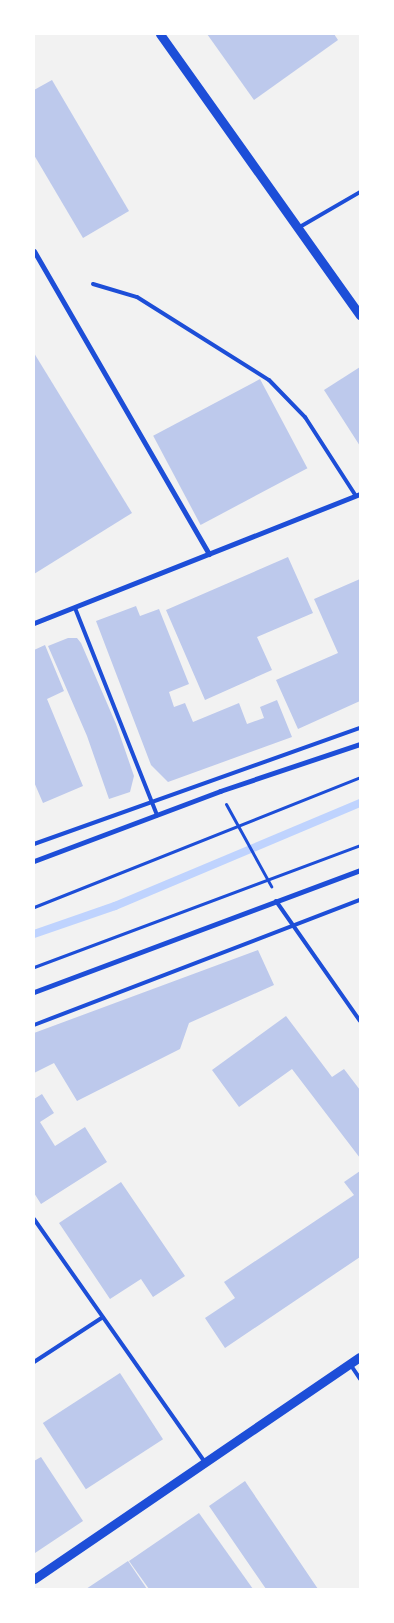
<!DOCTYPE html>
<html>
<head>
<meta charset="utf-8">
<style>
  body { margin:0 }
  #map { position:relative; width:394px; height:1623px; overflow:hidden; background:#f2f2f2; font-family:Helvetica,sans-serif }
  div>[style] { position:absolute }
  .stream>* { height:8px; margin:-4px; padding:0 4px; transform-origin:4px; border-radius:4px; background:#bfd3fe }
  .building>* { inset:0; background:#bdc9ec; transform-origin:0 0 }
  .path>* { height:3px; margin:-1.5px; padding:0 1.5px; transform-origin:1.5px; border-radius:1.5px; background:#1d4ed8 }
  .service>* { height:4px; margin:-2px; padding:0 2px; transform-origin:2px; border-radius:2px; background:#1d4ed8 }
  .minor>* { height:5px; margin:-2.5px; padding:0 2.5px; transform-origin:2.5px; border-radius:2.5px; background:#1d4ed8 }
  .tertiary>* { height:9px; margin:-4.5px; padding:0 4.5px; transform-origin:4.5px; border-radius:4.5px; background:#1d4ed8 }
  span { translate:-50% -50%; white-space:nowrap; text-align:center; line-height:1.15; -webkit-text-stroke:4px #fff; paint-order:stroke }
  .frame { position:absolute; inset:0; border:35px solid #fff; pointer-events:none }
</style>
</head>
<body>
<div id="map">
  <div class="stream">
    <div style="left:34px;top:934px;width:86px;rotate:-19.1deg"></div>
    <div style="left:115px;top:906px;width:266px;rotate:-22.8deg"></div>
  </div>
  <div class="building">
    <div style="clip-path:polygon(207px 34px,334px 34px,338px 40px,254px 100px)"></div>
    <div style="clip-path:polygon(52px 80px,129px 211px,83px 238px,34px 155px,34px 90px)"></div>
    <div style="clip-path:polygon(34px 353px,132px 513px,34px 574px)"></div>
    <div style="clip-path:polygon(360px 367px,360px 446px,324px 390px)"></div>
    <div style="left:260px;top:379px;width:101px;height:121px;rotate:62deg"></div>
    <div style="clip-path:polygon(288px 557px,313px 613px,257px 637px,272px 670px,205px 700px,166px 610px)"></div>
    <div style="clip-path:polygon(360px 579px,360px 701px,298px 729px,276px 680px,338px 653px,314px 599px)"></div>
    <div style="clip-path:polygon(136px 606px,140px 616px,159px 609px,189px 684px,169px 692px,174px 707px,185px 703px,193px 722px,239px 703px,247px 724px,264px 718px,260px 707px,277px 700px,292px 737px,168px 782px,151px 765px,96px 621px)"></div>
    <div style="clip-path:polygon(68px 638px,77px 638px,81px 643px,116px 724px,134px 776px,130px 792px,109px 799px,87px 736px,48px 646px)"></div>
    <div style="clip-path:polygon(45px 645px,64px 691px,47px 699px,83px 786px,43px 803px,34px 782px,34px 650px)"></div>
    <div style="clip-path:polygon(258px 950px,274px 985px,189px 1023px,180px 1049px,77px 1101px,54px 1063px,34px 1073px,34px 1033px)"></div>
    <div style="clip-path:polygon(286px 1016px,332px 1077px,344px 1069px,360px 1090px,360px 1158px,292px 1069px,239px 1107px,212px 1070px)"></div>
    <div style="clip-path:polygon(42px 1094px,54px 1113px,40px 1122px,55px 1146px,85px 1127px,107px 1162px,41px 1204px,34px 1193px,34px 1099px)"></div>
    <div style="clip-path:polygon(360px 1171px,360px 1257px,225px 1348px,205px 1318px,235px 1298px,224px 1282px,354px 1195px,344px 1182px)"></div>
    <div style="clip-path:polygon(121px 1182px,185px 1276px,153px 1297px,141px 1279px,110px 1299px,59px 1223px)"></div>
    <div style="left:120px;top:1373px;width:79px;height:92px;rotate:57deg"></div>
    <div style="clip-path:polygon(41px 1457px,83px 1521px,35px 1553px,34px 1461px)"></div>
    <div style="clip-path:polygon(245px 1481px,249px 1487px,318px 1589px,266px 1589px,209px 1506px)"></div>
    <div style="clip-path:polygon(199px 1513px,253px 1589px,149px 1589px,129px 1561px)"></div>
    <div style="clip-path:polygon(128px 1561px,147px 1589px,86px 1589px)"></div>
  </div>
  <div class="path">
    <div style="left:226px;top:804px;width:94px;rotate:61.2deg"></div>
    <div style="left:34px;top:907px;width:351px;rotate:-21.7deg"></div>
    <div style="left:34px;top:967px;width:348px;rotate:-20.5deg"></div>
  </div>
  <div class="service">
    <div style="left:298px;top:228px;width:72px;rotate:-30.1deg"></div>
    <div style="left:93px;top:284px;width:46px;rotate:16.5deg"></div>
    <div style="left:137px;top:297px;width:156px;rotate:32.2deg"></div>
    <div style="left:269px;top:380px;width:52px;rotate:45.8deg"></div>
    <div style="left:305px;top:417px;width:94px;rotate:57.2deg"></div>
    <div style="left:75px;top:608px;width:223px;rotate:68.4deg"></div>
    <div style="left:34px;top:844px;width:346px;rotate:-19.6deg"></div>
    <div style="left:276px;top:901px;width:146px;rotate:55deg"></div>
    <div style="left:34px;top:1025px;width:349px;rotate:-21deg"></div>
    <div style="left:34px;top:1219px;width:297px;rotate:54.9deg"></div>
    <div style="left:34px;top:1362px;width:82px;rotate:-33.1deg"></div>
    <div style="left:350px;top:1364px;width:18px;rotate:56deg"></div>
  </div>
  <div class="minor">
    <div style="left:34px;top:251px;width:350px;rotate:60deg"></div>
    <div style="left:34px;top:623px;width:351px;rotate:-21.6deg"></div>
    <div style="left:34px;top:861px;width:199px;rotate:-20.6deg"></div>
    <div style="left:220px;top:791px;width:148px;rotate:-18.6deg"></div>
    <div style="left:34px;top:992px;width:348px;rotate:-20.5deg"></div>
  </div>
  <div class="tertiary">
    <div style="left:160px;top:34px;width:345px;rotate:54.6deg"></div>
    <div style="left:34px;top:1579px;width:394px;rotate:-34.3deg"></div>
  </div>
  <div class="frame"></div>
</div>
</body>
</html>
